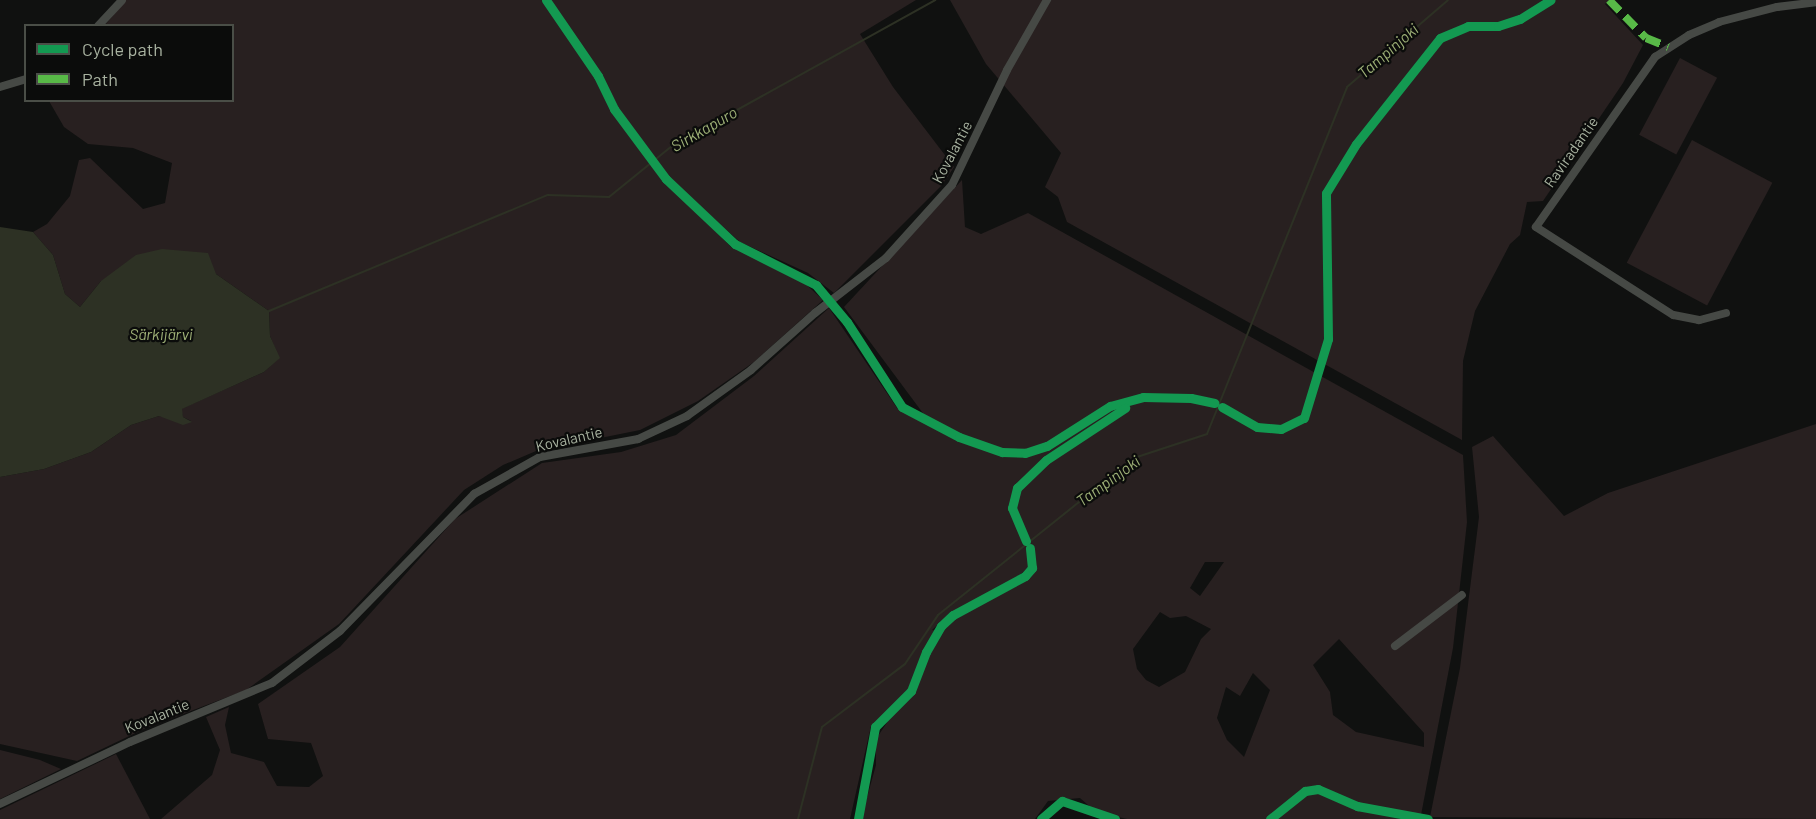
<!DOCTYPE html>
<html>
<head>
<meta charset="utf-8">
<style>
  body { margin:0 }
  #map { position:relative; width:1816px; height:819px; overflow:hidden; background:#101110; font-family:Barlow,sans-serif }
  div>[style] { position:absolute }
  .green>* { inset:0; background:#282020; transform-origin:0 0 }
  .water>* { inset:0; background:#2d3124 }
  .stream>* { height:2px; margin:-1px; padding:0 1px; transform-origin:1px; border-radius:1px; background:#2d3124 }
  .minor>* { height:8px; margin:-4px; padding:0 4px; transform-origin:4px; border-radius:4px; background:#464945 }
  .quiet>* { height:8px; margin-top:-4px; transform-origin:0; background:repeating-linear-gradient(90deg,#58b947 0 15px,transparent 0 23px) }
  .cycleway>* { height:9px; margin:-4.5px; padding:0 4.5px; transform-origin:4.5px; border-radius:4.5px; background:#139951 }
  span { translate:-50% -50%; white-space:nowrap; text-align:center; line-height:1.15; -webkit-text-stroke:4.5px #0b0c0b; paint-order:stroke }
  .street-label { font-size:15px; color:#a8b2a0 }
  .water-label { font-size:16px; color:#9daf76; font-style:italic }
  .legend { position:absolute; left:24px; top:24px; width:210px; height:78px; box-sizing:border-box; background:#0b0c0b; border:2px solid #4a4e47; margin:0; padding:8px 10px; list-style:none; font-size:18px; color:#a8b2a0 }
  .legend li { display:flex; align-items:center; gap:12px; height:30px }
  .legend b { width:30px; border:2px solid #4a4e47 }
</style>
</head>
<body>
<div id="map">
  <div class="green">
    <div style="clip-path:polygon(126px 0,544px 0,594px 73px,610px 107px,664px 181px,731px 247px,799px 278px,823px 300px,754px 362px,698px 401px,640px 430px,536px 451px,503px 465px,464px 490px,339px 624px,246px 690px,146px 728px,77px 761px,0 744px,0 477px,44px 469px,91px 452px,131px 425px,159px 416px,191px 421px,183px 417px,181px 409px,264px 372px,279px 358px,270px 336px,269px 311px,216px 274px,101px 281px,80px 307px,65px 294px,53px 255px,33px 232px,47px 224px,70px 196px,79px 160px,90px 158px,143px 209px,165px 203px,172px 163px,133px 148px,88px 144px,64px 127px,49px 101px,232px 100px,232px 26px,105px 25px)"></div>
    <div style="clip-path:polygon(548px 0,916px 0,860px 34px,893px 87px,954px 167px,942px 185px,834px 293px,808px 273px,740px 242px,670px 179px,615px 109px,600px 75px)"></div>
    <div style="clip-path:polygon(950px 0,1609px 0,1605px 4px,1643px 45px,1623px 83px,1543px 201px,1527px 202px,1520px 235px,1510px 244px,1475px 311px,1463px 361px,1462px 440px,1067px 222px,1058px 197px,1045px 187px,1061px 153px,986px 64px)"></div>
    <div style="left:1680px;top:58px;width:42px;height:87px;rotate:28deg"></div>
    <div style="left:1692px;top:140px;width:91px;height:139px;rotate:28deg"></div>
    <div style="clip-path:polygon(evenodd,962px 180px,965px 227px,981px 234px,1028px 213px,1463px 455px,1467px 522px,1453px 648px,1421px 815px,1357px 803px,1318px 786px,1304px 788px,1268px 819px,1127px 819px,1096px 812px,1080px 798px,1048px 801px,1035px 819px,861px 819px,876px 765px,876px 739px,888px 721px,871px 726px,850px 819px,161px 819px,212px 775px,220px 750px,206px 717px,229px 707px,225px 725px,231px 753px,264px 762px,277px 786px,309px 787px,323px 776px,311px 743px,268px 739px,258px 704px,340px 647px,455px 519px,542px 463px,621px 452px,676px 435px,754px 376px,829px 308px,897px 408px,931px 424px,844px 307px,962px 180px,1036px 562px,1032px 573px,1015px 587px,955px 616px,942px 631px,932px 630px,946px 617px,1012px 581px,1036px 562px,962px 180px,1205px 562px,1224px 562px,1200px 596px,1190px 588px,1205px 562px,962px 180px,1160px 612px,1170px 618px,1186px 616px,1211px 629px,1201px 639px,1185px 672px,1159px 687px,1146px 680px,1137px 669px,1133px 649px,1160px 612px,962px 180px,1339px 639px,1424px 733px,1424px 747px,1356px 732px,1333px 715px,1330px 692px,1313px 665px,1339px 639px,962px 180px,1253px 673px,1270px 690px,1244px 757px,1227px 740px,1217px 718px,1226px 687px,1240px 696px,1253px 673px)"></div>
    <div style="clip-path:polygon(1816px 424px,1816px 819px,1430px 817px,1460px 668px,1479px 517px,1472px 447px,1493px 436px,1564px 516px,1608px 493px)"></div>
    <div style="clip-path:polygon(0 750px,40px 760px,61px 769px,0 799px)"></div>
    <div style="clip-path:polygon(116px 754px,150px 819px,0 819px,0 810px)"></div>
    <div style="clip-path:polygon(1318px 792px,1357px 808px,1415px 819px,1273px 819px,1305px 793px)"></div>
  </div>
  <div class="water">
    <div style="clip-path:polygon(0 227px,33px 232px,53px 255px,65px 294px,80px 307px,101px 281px,136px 255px,162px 249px,208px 253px,216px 274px,269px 311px,270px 336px,280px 358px,264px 372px,182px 409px,183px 417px,192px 422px,183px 425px,159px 416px,131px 425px,91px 452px,44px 469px,0 477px)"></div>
  </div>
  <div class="stream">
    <div style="left:269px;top:311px;width:302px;rotate:-22.6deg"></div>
    <div style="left:548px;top:195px;width:61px;rotate:1.9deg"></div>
    <div style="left:609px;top:197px;width:81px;rotate:-39deg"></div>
    <div style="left:672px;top:146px;width:301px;rotate:-29deg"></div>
    <div style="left:798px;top:819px;width:95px;rotate:-75.4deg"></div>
    <div style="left:822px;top:727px;width:104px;rotate:-37.2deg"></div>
    <div style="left:905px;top:664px;width:59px;rotate:-56deg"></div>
    <div style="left:938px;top:615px;width:251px;rotate:-38.7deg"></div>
    <div style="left:1134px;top:458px;width:77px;rotate:-18.2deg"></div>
    <div style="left:1207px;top:434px;width:374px;rotate:-68deg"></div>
    <div style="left:1347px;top:87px;width:133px;rotate:-40.7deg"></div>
  </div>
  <div class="minor">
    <div style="left:98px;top:26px;width:35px;rotate:-47deg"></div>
    <div style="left:0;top:87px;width:27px;rotate:-17deg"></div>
    <div style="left:1726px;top:313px;width:28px;rotate:165deg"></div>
    <div style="left:1699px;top:320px;width:26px;rotate:-169deg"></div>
    <div style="left:1673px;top:315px;width:163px;rotate:-147.3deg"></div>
    <div style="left:1536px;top:227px;width:208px;rotate:-55deg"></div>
    <div style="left:1655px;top:57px;width:40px;rotate:-32.9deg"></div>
    <div style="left:1689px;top:35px;width:33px;rotate:-23deg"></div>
    <div style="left:1719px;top:22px;width:60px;rotate:-14.5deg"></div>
    <div style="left:1777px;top:7px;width:39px;rotate:-7deg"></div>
    <div style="left:1395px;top:646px;width:84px;rotate:-37.3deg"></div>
    <div style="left:0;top:804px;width:144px;rotate:-25.5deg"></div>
    <div style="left:130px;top:742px;width:154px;rotate:-22.6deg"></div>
    <div style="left:272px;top:683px;width:86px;rotate:-37.4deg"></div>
    <div style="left:340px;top:631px;width:192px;rotate:-45.6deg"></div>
    <div style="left:474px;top:494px;width:76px;rotate:-29.3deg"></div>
    <div style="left:540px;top:457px;width:100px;rotate:-10.4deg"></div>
    <div style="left:638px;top:439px;width:54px;rotate:-25.1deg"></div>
    <div style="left:687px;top:416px;width:79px;rotate:-35.7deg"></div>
    <div style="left:751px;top:370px;width:86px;rotate:-41.7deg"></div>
    <div style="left:815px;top:313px;width:90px;rotate:-37.8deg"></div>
    <div style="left:886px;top:258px;width:98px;rotate:-47.9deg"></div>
    <div style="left:952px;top:185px;width:127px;rotate:-64.4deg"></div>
    <div style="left:1007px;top:70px;width:81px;rotate:-60.3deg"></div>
  </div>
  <div class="quiet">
    <div style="left:1609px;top:0;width:53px;rotate:45.8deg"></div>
    <div style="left:1646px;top:38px;width:24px;rotate:22deg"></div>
  </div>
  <div class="cycleway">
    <div style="left:546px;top:0;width:92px;rotate:55.6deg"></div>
    <div style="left:598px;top:76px;width:37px;rotate:64deg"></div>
    <div style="left:614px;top:109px;width:87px;rotate:53.4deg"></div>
    <div style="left:666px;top:179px;width:95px;rotate:43.3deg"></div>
    <div style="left:735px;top:244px;width:91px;rotate:26.8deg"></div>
    <div style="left:816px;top:285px;width:48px;rotate:50deg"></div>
    <div style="left:847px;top:322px;width:101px;rotate:57.1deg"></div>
    <div style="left:902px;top:407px;width:64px;rotate:27.8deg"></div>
    <div style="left:959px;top:437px;width:46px;rotate:19.2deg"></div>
    <div style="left:1002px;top:452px;width:23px;rotate:2deg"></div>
    <div style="left:1025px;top:453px;width:23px;rotate:-18deg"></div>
    <div style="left:1047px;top:446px;width:75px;rotate:-32.4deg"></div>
    <div style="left:1110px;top:406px;width:34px;rotate:-15deg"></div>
    <div style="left:1143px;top:397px;width:48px;rotate:1.2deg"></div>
    <div style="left:1191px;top:398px;width:24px;rotate:12deg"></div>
    <div style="left:1222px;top:407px;width:40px;rotate:29.7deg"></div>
    <div style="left:1257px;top:427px;width:24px;rotate:5deg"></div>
    <div style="left:1281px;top:429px;width:25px;rotate:-26deg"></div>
    <div style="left:1304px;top:418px;width:83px;rotate:-73.1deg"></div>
    <div style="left:1328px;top:339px;width:146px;rotate:-90.8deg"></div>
    <div style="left:1326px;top:193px;width:57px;rotate:-58.5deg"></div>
    <div style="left:1356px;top:144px;width:135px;rotate:-51.6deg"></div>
    <div style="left:1440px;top:38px;width:30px;rotate:-23deg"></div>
    <div style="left:1468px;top:26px;width:30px"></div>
    <div style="left:1498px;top:26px;width:23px;rotate:-18deg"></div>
    <div style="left:1520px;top:19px;width:36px;rotate:-32deg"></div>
    <div style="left:1026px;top:541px;width:36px;rotate:-113deg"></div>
    <div style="left:1012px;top:508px;width:21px;rotate:-76deg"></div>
    <div style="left:1017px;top:488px;width:40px;rotate:-44deg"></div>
    <div style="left:1046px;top:460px;width:95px;rotate:-33.4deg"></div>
    <div style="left:858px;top:819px;width:94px;rotate:-79.5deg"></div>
    <div style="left:875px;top:727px;width:51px;rotate:-45deg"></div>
    <div style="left:911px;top:691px;width:42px;rotate:-69deg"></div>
    <div style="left:926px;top:652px;width:30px;rotate:-60deg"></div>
    <div style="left:941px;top:626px;width:16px;rotate:-43deg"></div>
    <div style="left:953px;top:615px;width:82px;rotate:-28.4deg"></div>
    <div style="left:1025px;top:576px;width:11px;rotate:-49deg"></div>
    <div style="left:1032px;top:568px;width:20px;rotate:-96deg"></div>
    <div style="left:1041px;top:819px;width:28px;rotate:-41deg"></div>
    <div style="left:1062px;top:801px;width:56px;rotate:18.8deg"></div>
    <div style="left:1270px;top:819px;width:45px;rotate:-38.7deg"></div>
    <div style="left:1305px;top:791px;width:13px;rotate:-9deg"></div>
    <div style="left:1318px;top:789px;width:43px;rotate:23.6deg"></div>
    <div style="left:1357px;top:806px;width:72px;rotate:10.4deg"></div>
  </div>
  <div class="street-label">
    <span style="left:952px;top:152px;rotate:-62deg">Kovalantie</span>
    <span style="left:1571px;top:152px;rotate:-55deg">Raviradantie</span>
    <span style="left:569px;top:439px;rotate:-13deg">Kovalantie</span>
    <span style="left:157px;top:716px;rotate:-22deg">Kovalantie</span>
  </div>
  <div class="water-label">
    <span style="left:1388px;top:51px;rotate:-41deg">Tampinjoki</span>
    <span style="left:704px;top:129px;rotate:-30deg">Sirkkapuro</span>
    <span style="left:161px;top:334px">Särkijärvi</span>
    <span style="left:1108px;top:481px;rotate:-36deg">Tampinjoki</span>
  </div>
  <ul class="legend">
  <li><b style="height:8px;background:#139951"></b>Cycle path</li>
  <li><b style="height:8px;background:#58b947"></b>Path</li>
  </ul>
</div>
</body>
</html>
